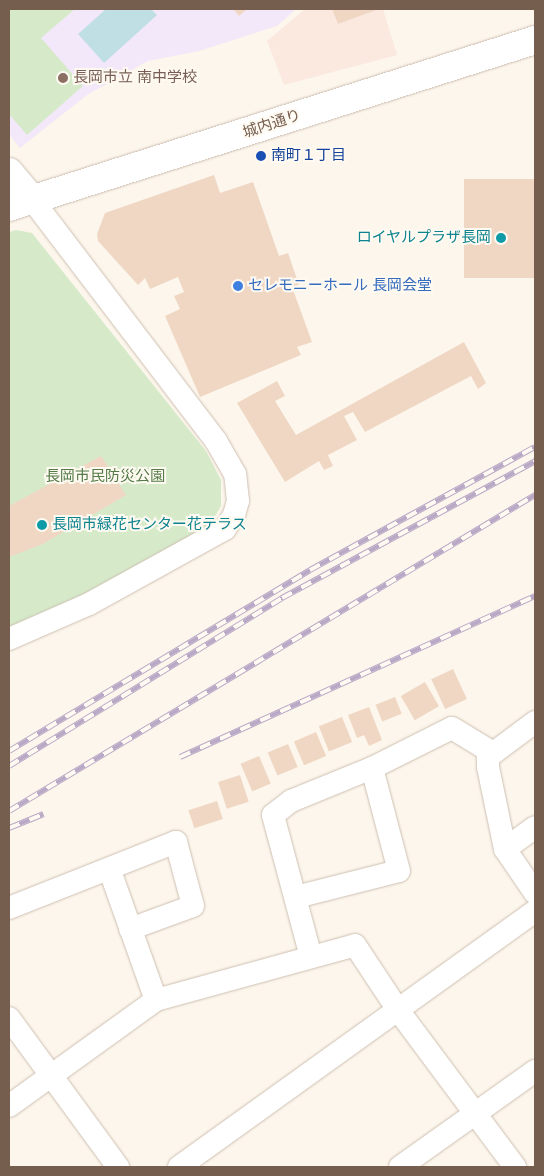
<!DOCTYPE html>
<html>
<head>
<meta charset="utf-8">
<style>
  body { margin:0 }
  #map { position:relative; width:544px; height:1176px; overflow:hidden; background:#fcf6ec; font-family:"DM Sans","Noto Sans JP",sans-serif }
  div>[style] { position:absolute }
  .commercial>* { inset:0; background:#fbe9e0 }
  .education>* { inset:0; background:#f3e8f9 }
  .green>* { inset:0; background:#d6eaca }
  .water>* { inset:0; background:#c0dfe5 }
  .building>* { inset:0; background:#f0d7c4; transform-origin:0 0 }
  .roads { filter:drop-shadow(0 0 1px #cebfb1) drop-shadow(0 0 1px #cebfb1) }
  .minor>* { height:22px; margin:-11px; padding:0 11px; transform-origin:11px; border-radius:11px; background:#fff }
  .tertiary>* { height:28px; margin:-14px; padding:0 14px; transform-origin:14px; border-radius:14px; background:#fff }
  .rail>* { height:5.5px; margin-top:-2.75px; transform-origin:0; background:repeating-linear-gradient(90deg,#fefaf2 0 11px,#baa9c6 0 22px); box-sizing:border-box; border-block:1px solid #baa9c6 }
  .dots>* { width:14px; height:14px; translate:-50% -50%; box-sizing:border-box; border:2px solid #fefaf2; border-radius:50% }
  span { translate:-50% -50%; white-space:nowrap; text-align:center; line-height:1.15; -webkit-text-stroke:4px #fefaf2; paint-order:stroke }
  .education-label { font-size:15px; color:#785e54 }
  .left { translate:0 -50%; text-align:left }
  .street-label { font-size:15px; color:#765e4f }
  .transit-label { font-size:15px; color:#164399 }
  .culture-label { font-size:15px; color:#0d838f }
  .right { translate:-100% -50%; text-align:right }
  .shop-label { font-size:15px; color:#366cbe }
  .park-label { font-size:15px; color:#547b47 }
  .frame { position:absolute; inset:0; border:10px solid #765e4f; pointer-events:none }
</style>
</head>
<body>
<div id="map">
  <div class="commercial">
    <div style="clip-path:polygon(305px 9px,383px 9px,397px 55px,284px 85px,267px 41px)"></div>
  </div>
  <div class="education">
    <div style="clip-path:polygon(9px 9px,296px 9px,277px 26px,199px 51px,148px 61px,87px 95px,20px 148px,9px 134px)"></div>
  </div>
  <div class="green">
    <div style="clip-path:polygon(9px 9px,75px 9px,41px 38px,83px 86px,27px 135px,9px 114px)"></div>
    <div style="clip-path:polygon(16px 230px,32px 233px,206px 451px,221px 480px,221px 506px,210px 525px,184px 544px,9px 632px,9px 232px)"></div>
  </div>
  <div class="water">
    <div style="clip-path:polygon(106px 9px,151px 9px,157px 15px,104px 63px,78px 34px)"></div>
  </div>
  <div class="building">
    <div style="clip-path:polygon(233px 9px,247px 9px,239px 16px)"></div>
    <div style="clip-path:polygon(332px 9px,379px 9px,338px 24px)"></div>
    <div style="clip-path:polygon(214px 175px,220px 193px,253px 182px,279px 256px,288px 253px,299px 285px,292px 287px,312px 342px,297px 347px,301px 355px,200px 397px,165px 316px,180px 309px,174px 296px,184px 292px,178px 277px,150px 289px,145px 278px,138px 285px,98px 241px,97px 234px,105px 213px)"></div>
    <div style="left:535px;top:179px;width:99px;height:71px;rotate:90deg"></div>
    <div style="clip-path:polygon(464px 342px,486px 383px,478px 389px,471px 376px,365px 432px,353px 412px,344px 416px,357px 440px,328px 455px,333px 466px,324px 470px,319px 461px,285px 482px,237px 403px,277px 381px,285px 396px,275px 401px,296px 435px)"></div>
    <div style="clip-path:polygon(101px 456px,126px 495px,43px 544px,9px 557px,9px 506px)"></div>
    <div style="left:453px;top:669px;width:33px;height:24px;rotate:65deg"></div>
    <div style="left:425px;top:682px;width:28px;height:28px;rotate:60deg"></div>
    <div style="left:395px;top:697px;width:18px;height:21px;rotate:68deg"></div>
    <div style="clip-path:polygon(369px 707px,382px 740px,369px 746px,364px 735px,357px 738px,348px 715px)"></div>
    <div style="left:342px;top:717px;width:27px;height:25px;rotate:68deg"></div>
    <div style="left:316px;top:732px;width:26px;height:24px;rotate:67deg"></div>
    <div style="left:288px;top:744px;width:25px;height:22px;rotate:67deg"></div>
    <div style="left:259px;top:756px;width:30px;height:20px;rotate:67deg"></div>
    <div style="left:240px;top:775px;width:28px;height:23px;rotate:72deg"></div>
    <div style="left:217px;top:801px;width:19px;height:30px;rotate:72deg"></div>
  </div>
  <div class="roads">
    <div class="minor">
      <div style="left:9px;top:639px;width:87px;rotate:-23.6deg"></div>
      <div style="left:89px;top:604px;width:155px;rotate:-28.9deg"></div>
      <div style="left:225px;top:529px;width:17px;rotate:-57deg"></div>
      <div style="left:234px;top:515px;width:15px;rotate:-74deg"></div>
      <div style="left:238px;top:501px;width:27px;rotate:-96deg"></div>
      <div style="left:235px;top:474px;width:38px;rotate:-120deg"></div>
      <div style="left:216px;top:441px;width:302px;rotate:-127.3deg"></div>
      <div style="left:535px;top:722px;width:59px;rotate:143.3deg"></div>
      <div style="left:488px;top:757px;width:10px;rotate:90deg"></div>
      <div style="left:488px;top:767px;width:84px;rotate:78.3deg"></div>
      <div style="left:505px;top:849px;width:53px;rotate:55.7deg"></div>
      <div style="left:505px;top:849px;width:37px;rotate:-36deg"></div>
      <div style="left:110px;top:871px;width:137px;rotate:70.4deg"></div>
      <div style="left:296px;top:897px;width:106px;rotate:-14.2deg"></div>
      <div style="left:399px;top:871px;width:106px;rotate:-104.7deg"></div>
      <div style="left:9px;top:908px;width:180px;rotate:-21.6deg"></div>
      <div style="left:176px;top:842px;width:66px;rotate:75.1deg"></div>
      <div style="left:193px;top:906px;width:67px;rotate:159.9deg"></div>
      <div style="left:311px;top:957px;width:147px;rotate:-105deg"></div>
      <div style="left:273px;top:815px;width:23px;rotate:-38deg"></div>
      <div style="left:291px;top:801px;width:87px;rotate:-22.2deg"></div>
      <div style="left:372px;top:768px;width:89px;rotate:-26.6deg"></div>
      <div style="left:452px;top:728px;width:48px;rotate:31.4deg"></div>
      <div style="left:9px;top:1018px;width:185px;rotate:53.8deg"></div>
      <div style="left:9px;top:1106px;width:181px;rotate:-35.8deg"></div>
      <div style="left:156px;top:1000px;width:206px;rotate:-15.4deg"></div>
      <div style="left:355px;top:945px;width:78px;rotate:56.5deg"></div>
      <div style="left:398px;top:1010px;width:196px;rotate:53.3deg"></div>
      <div style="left:179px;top:1167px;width:438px;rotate:-35.7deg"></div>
      <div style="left:400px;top:1167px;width:166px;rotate:-35.4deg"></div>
    </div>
    <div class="tertiary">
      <div style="left:9px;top:172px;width:38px;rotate:50deg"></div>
      <div style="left:9px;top:207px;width:552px;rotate:-17.61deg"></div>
    </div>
  </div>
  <div class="rail">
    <div style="left:9px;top:751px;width:351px;rotate:-31deg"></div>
    <div style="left:310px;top:570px;width:256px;rotate:-28.7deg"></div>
    <div style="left:180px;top:757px;width:390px;rotate:-24.4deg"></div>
    <div style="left:9px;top:766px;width:321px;rotate:-31.6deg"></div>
    <div style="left:282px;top:598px;width:288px;rotate:-28.4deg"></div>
    <div style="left:9px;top:811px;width:614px;rotate:-31deg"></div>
    <div style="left:9px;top:828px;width:37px;rotate:-22deg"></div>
  </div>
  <div class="dots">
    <div style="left:63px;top:78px;background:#8d6e63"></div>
    <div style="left:261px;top:156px;background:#1a4fb4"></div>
    <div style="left:501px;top:238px;background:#0f9aa8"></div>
    <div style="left:238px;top:286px;background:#3f7fe0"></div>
    <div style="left:42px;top:525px;background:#0f9aa8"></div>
  </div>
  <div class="education-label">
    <span class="left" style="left:73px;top:78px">長岡市立 南中学校</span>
  </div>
  <div class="street-label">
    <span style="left:272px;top:124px;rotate:-18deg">城内通り</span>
  </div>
  <div class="transit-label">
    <span class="left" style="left:271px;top:156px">南町１丁目</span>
  </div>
  <div class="culture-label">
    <span class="right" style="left:491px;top:238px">ロイヤルプラザ長岡</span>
    <span class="left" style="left:52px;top:525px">長岡市緑花センター花テラス</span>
  </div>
  <div class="shop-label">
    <span class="left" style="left:248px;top:286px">セレモニーホール 長岡会堂</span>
  </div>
  <div class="park-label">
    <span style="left:105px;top:477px">長岡市民防災公園</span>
  </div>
  <div class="frame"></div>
</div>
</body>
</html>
